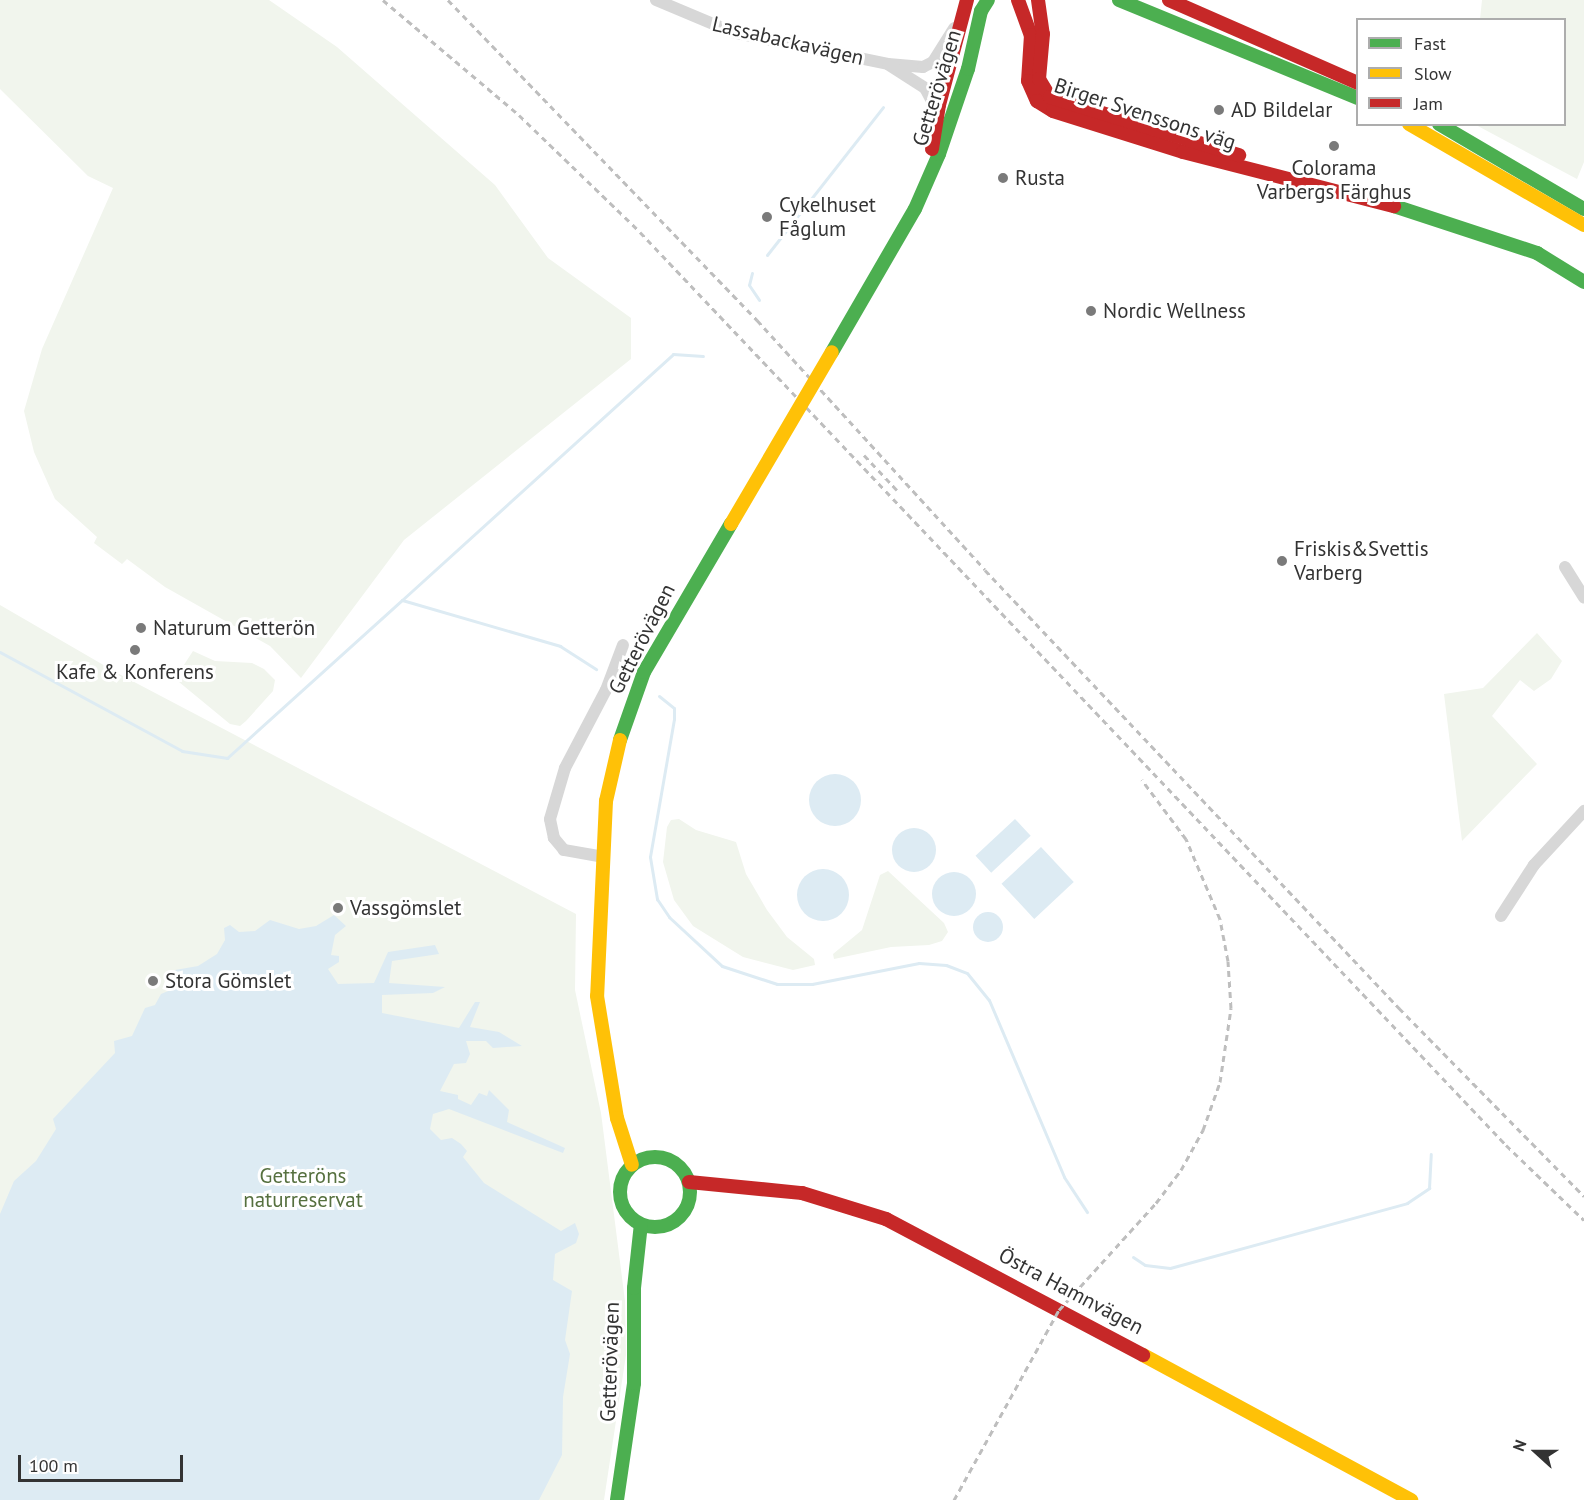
<!DOCTYPE html>
<html>
<head>
<meta charset="utf-8">
<style>
  body { margin:0 }
  #map { position:relative; width:1584px; height:1500px; overflow:hidden; background:#fff; font-family:"PT Sans",sans-serif }
  div>[style] { position:absolute }
  .green>* { inset:0; background:#f1f5ed }
  .water>* { inset:0; background:#ddebf3; transform-origin:0 0 }
  .round { border-radius:50% }
  .stream>* { height:3px; margin:-1.5px; padding:0 1.5px; transform-origin:1.5px; border-radius:1.5px; background:#ddebf3 }
  .street>* { height:12px; margin:-6px; padding:0 6px; transform-origin:6px; border-radius:6px; background:#d7d7d7 }
  .fast>* { height:14px; margin:-7px; padding:0 7px; transform-origin:7px; border-radius:7px; background:#4caf50 }
  .fast>.ring { margin:-7px; padding:0; box-sizing:content-box; background:none; border:14px solid #4caf50; border-radius:50% }
  .slow>* { height:14px; margin:-7px; padding:0 7px; transform-origin:7px; border-radius:7px; background:#ffc107 }
  .jam>* { height:14px; margin:-7px; padding:0 7px; transform-origin:7px; border-radius:7px; background:#c62828 }
  .rail>* { height:3px; margin-top:-1.5px; transform-origin:0; background:repeating-linear-gradient(90deg,#bebebe 0 6px,transparent 0 10.5px) }
  .slow-bridge>* { height:14px; margin:-7px; padding:0 7px; transform-origin:7px; border-radius:7px; background:#ffc107 }
  .dots>* { width:16px; height:16px; translate:-50% -50%; box-sizing:border-box; border:3px solid #fff; border-radius:50% }
  span { translate:-50% -50%; white-space:nowrap; text-align:center; line-height:1.15; -webkit-text-stroke:6px #fff; paint-order:stroke }
  .street-label { font-size:21px; color:#333 }
  .poi-label { font-size:21px; color:#333 }
  .left { translate:0 -50%; text-align:left }
  .park-label { font-size:21px; color:#56703f }
  .legend { position:absolute; left:1356px; top:18px; width:210px; height:108px; box-sizing:border-box; background:#fff; border:2px solid #adadad; margin:0; padding:8px 10px; list-style:none; font-size:18px; color:#333 }
  .legend li { display:flex; align-items:center; gap:12px; height:30px }
  .legend b { width:30px; border:2px solid #adadad }
  .north { position:absolute; left:1506px; top:1422px; width:60px; height:60px; -webkit-text-stroke:4px #fff; paint-order:stroke; rotate:291deg; font-size:16px; font-weight:700; line-height:24px; text-align:center; color:#333 }
  .north::after { content:''; display:block; margin:auto; width:21px; height:27px; background:#333; clip-path:polygon(50% 0,100% 100%,50% 72%,0 100%) }
  .scale { position:absolute; left:18px; top:1455px; width:165px; height:27px; box-sizing:border-box; border:3px solid #333; border-top:0; padding-left:8px; font-size:18px; line-height:21px; white-space:nowrap; color:#333; -webkit-text-stroke:4px #fff; paint-order:stroke }
</style>
</head>
<body>
<div id="map">
  <div class="green">
    <div style="clip-path:polygon(0 0,269px 0,337px 47px,495px 185px,548px 258px,631px 318px,631px 359px,404px 540px,301px 678px,270px 646px,165px 587px,127px 559px,122px 564px,94px 543px,97px 537px,55px 499px,34px 452px,24px 411px,42px 349px,113px 188px,88px 176px,0 89px)"></div>
    <div style="clip-path:polygon(1482px 0,1584px 0,1584px 162px,1577px 179px,1476px 125px,1564px 124px,1564px 20px,1480px 19px)"></div>
    <div style="clip-path:polygon(0 605px,119px 674px,576px 914px,575px 990px,601px 1113px,625px 1301px,626px 1355px,604px 1500px,0 1500px)"></div>
    <div style="clip-path:polygon(1537px 633px,1562px 661px,1551px 679px,1534px 691px,1520px 680px,1492px 716px,1537px 764px,1462px 841px,1444px 694px,1483px 688px)"></div>
    <div style="clip-path:polygon(193px 651px,215px 661px,252px 663px,264px 669px,275px 680px,273px 691px,246px 721px,240px 726px,230px 724px,179px 682px,178px 674px)"></div>
    <div style="clip-path:polygon(679px 819px,696px 830px,736px 842px,746px 874px,767px 910px,787px 937px,814px 959px,815px 965px,793px 970px,743px 957px,693px 926px,674px 900px,663px 862px,667px 827px,671px 820px)"></div>
    <div style="clip-path:polygon(888px 871px,944px 923px,948px 932px,942px 941px,929px 945px,891px 947px,834px 959px,833px 954px,862px 930px,880px 875px)"></div>
  </div>
  <div class="water">
    <div class="round" style="left:809px;top:774px;width:52px;height:52px"></div>
    <div style="left:1015px;top:819px;width:23px;height:54px;rotate:47deg"></div>
    <div class="round" style="left:892px;top:828px;width:44px;height:44px"></div>
    <div style="left:1041px;top:847px;width:48px;height:54px;rotate:47deg"></div>
    <div class="round" style="left:797px;top:869px;width:52px;height:52px"></div>
    <div class="round" style="left:932px;top:872px;width:44px;height:44px"></div>
    <div class="round" style="left:973px;top:912px;width:30px;height:30px"></div>
    <div style="clip-path:polygon(334px 915px,346px 926px,335px 935px,331px 955px,339px 956px,339px 962px,328px 969px,338px 984px,374px 983px,388px 952px,435px 945px,439px 954px,392px 961px,389px 983px,445px 987px,433px 993px,382px 995px,382px 1013px,459px 1028px,475px 1002px,480px 1002px,470px 1027px,499px 1032px,522px 1046px,493px 1048px,486px 1041px,466px 1041px,470px 1054px,466px 1063px,454px 1064px,440px 1091px,458px 1095px,458px 1099px,471px 1105px,479px 1093px,487px 1096px,489px 1090px,509px 1110px,507px 1122px,565px 1148px,563px 1153px,449px 1109px,433px 1114px,430px 1129px,441px 1140px,452px 1138px,461px 1144px,467px 1151px,463px 1157px,484px 1183px,561px 1231px,575px 1223px,579px 1234px,576px 1243px,555px 1254px,553px 1280px,572px 1291px,565px 1340px,570px 1354px,563px 1397px,562px 1455px,539px 1500px,0 1500px,0 1214px,14px 1181px,36px 1161px,56px 1129px,53px 1119px,115px 1053px,114px 1041px,132px 1036px,145px 1008px,155px 1005px,161px 994px,173px 989px,178px 981px,175px 970px,198px 966px,217px 954px,225px 940px,224px 928px,230px 925px,239px 932px,255px 931px,270px 920px,299px 929px,316px 926px)"></div>
  </div>
  <div class="stream">
    <div style="left:767px;top:255px;width:188px;rotate:-51.9deg"></div>
    <div style="left:752px;top:273px;width:12px;rotate:104deg"></div>
    <div style="left:749px;top:285px;width:18px;rotate:56deg"></div>
    <div style="left:402px;top:600px;width:366px;rotate:-42.2deg"></div>
    <div style="left:673px;top:354px;width:30px;rotate:4deg"></div>
    <div style="left:0;top:652px;width:207px;rotate:28.5deg"></div>
    <div style="left:182px;top:751px;width:46px;rotate:8.8deg"></div>
    <div style="left:227px;top:758px;width:236px;rotate:-42.1deg"></div>
    <div style="left:402px;top:600px;width:165px;rotate:16.2deg"></div>
    <div style="left:560px;top:646px;width:43px;rotate:32.6deg"></div>
    <div style="left:659px;top:696px;width:19px;rotate:39deg"></div>
    <div style="left:674px;top:708px;width:11px;rotate:90deg"></div>
    <div style="left:674px;top:719px;width:140px;rotate:99.9deg"></div>
    <div style="left:650px;top:857px;width:43px;rotate:80.5deg"></div>
    <div style="left:657px;top:899px;width:22px;rotate:56deg"></div>
    <div style="left:669px;top:917px;width:72px;rotate:42.8deg"></div>
    <div style="left:722px;top:966px;width:58px;rotate:18.1deg"></div>
    <div style="left:777px;top:984px;width:35px"></div>
    <div style="left:812px;top:984px;width:109px;rotate:-11.1deg"></div>
    <div style="left:919px;top:963px;width:27px;rotate:4deg"></div>
    <div style="left:946px;top:965px;width:22px;rotate:21deg"></div>
    <div style="left:967px;top:973px;width:35px;rotate:51deg"></div>
    <div style="left:989px;top:1000px;width:192px;rotate:67deg"></div>
    <div style="left:1064px;top:1177px;width:42px;rotate:56.7deg"></div>
    <div style="left:1133px;top:1257px;width:14px;rotate:34deg"></div>
    <div style="left:1145px;top:1265px;width:25px;rotate:7deg"></div>
    <div style="left:1170px;top:1268px;width:246px;rotate:-15.3deg"></div>
    <div style="left:1407px;top:1203px;width:27px;rotate:-34deg"></div>
    <div style="left:1429px;top:1188px;width:34px;rotate:-87deg"></div>
  </div>
  <div class="street">
    <div style="left:656px;top:0;width:82px;rotate:22.8deg"></div>
    <div style="left:732px;top:32px;width:159px;rotate:11.6deg"></div>
    <div style="left:888px;top:64px;width:35px;rotate:5deg"></div>
    <div style="left:923px;top:67px;width:11px;rotate:-27deg"></div>
    <div style="left:933px;top:62px;width:40px;rotate:-58deg"></div>
    <div style="left:889px;top:65px;width:43px;rotate:32.6deg"></div>
    <div style="left:925px;top:88px;width:26px;rotate:62deg"></div>
    <div style="left:1565px;top:567px;width:36px;rotate:58deg"></div>
    <div style="left:604px;top:857px;width:41px;rotate:-170.1deg"></div>
    <div style="left:564px;top:850px;width:16px;rotate:-130deg"></div>
    <div style="left:554px;top:838px;width:19px;rotate:-102deg"></div>
    <div style="left:550px;top:819px;width:53px;rotate:-73.6deg"></div>
    <div style="left:565px;top:768px;width:88px;rotate:-62.3deg"></div>
    <div style="left:606px;top:690px;width:48px;rotate:-69.3deg"></div>
    <div style="left:1501px;top:916px;width:61px;rotate:-57.1deg"></div>
    <div style="left:1534px;top:865px;width:74px;rotate:-47.2deg"></div>
  </div>
  <div class="fast">
    <div style="left:1119px;top:0;width:258px;rotate:22.3deg"></div>
    <div style="left:1439px;top:124px;width:168px;rotate:30.4deg"></div>
    <div style="left:1394px;top:206px;width:151px;rotate:18.2deg"></div>
    <div style="left:1537px;top:253px;width:55px;rotate:31.7deg"></div>
    <div style="left:832px;top:352px;width:165px;rotate:-59.9deg"></div>
    <div style="left:915px;top:209px;width:60px;rotate:-66.4deg"></div>
    <div style="left:939px;top:154px;width:90px;rotate:-71.2deg"></div>
    <div style="left:968px;top:69px;width:59px;rotate:-77.4deg"></div>
    <div style="left:981px;top:11px;width:13px;rotate:-58deg"></div>
    <div style="left:620px;top:740px;width:72px;rotate:-70.6deg"></div>
    <div style="left:644px;top:672px;width:172px;rotate:-59.6deg"></div>
    <div class="ring" style="left:620px;top:1157px;width:56px;height:56px"></div>
    <div style="left:617px;top:1500px;width:118px;rotate:-81.7deg"></div>
    <div style="left:634px;top:1383px;width:95px;rotate:-90deg"></div>
    <div style="left:634px;top:1288px;width:64px;rotate:-83.8deg"></div>
  </div>
  <div class="slow">
    <div style="left:1409px;top:124px;width:202px;rotate:30deg"></div>
    <div style="left:620px;top:740px;width:63px;rotate:102.9deg"></div>
    <div style="left:606px;top:801px;width:195px;rotate:92.6deg"></div>
    <div style="left:597px;top:996px;width:124px;rotate:80.7deg"></div>
    <div style="left:617px;top:1118px;width:49px;rotate:72.3deg"></div>
    <div style="left:1143px;top:1355px;width:305px;rotate:28.4deg"></div>
  </div>
  <div class="jam">
    <div style="left:1018px;top:0;width:37px;rotate:70deg"></div>
    <div style="left:1031px;top:35px;width:46px;rotate:93.7deg"></div>
    <div style="left:1028px;top:81px;width:22px;rotate:66deg"></div>
    <div style="left:1037px;top:101px;width:19px;rotate:32deg"></div>
    <div style="left:1053px;top:111px;width:136px;rotate:17.5deg"></div>
    <div style="left:1183px;top:152px;width:218px;rotate:14.4deg"></div>
    <div style="left:1038px;top:0;width:34px;rotate:82deg"></div>
    <div style="left:1043px;top:34px;width:45px;rotate:95.1deg"></div>
    <div style="left:1039px;top:79px;width:21px;rotate:59deg"></div>
    <div style="left:1050px;top:97px;width:198px;rotate:17.1deg"></div>
    <div style="left:1169px;top:0;width:206px;rotate:23.7deg"></div>
    <div style="left:932px;top:149px;width:45px;rotate:-81deg"></div>
    <div style="left:939px;top:105px;width:109px;rotate:-75.1deg"></div>
    <div style="left:689px;top:1182px;width:114px;rotate:5.6deg"></div>
    <div style="left:802px;top:1193px;width:88px;rotate:17.2deg"></div>
    <div style="left:886px;top:1219px;width:291px;rotate:27.9deg"></div>
  </div>
  <div class="rail">
    <div style="left:383px;top:0;width:178px;rotate:40.2deg"></div>
    <div style="left:519px;top:115px;width:168px;rotate:44deg"></div>
    <div style="left:640px;top:232px;width:1258px;rotate:46.51deg"></div>
    <div style="left:1506px;top:1145px;width:108px;rotate:43.9deg"></div>
    <div style="left:448px;top:0;width:445px;rotate:46deg"></div>
    <div style="left:757px;top:320px;width:338px;rotate:47.6deg"></div>
    <div style="left:985px;top:570px;width:603px;rotate:46.61deg"></div>
    <div style="left:1399px;top:1008px;width:264px;rotate:45.5deg"></div>
    <div style="left:864px;top:455px;width:48px;rotate:46.7deg"></div>
    <div style="left:954px;top:1500px;width:217px;rotate:-61.1deg"></div>
    <div style="left:1059px;top:1310px;width:144px;rotate:-47.8deg"></div>
    <div style="left:1156px;top:1203px;width:41px;rotate:-52.9deg"></div>
    <div style="left:1181px;top:1170px;width:46px;rotate:-61.2deg"></div>
    <div style="left:1203px;top:1130px;width:51px;rotate:-70.5deg"></div>
    <div style="left:1220px;top:1082px;width:75px;rotate:-81.5deg"></div>
    <div style="left:1231px;top:1008px;width:47px;rotate:-93.7deg"></div>
    <div style="left:1228px;top:961px;width:43px;rotate:-100.8deg"></div>
    <div style="left:1220px;top:919px;width:87px;rotate:-113deg"></div>
    <div style="left:1186px;top:839px;width:74px;rotate:-126.7deg"></div>
  </div>
  <div class="slow-bridge">
    <div style="left:731px;top:524px;width:199px;rotate:-59.6deg"></div>
  </div>
  <div class="dots">
    <div style="left:1219px;top:110px;background:#7a7a7a"></div>
    <div style="left:1334px;top:146px;background:#7a7a7a"></div>
    <div style="left:1003px;top:178px;background:#7a7a7a"></div>
    <div style="left:767px;top:217px;background:#7a7a7a"></div>
    <div style="left:1091px;top:311px;background:#7a7a7a"></div>
    <div style="left:1282px;top:561px;background:#7a7a7a"></div>
    <div style="left:141px;top:628px;background:#7a7a7a"></div>
    <div style="left:135px;top:650px;background:#7a7a7a"></div>
    <div style="left:338px;top:908px;background:#7a7a7a"></div>
    <div style="left:153px;top:981px;background:#7a7a7a"></div>
  </div>
  <div class="street-label">
    <span style="left:788px;top:41px;rotate:13deg">Lassabackavägen</span>
    <span style="left:937px;top:88px;rotate:-73deg">Getterövägen</span>
    <span style="left:1145px;top:114px;rotate:18deg">Birger Svenssons väg</span>
    <span style="left:642px;top:639px;rotate:-63deg">Getterövägen</span>
    <span style="left:1071px;top:1291px;rotate:28deg">Östra Hamnvägen</span>
    <span style="left:610px;top:1362px;rotate:-88deg">Getterövägen</span>
  </div>
  <div class="poi-label">
    <span class="left" style="left:1231px;top:110px">AD Bildelar</span>
    <span style="left:1334px;top:180px">Colorama<br>Varbergs Färghus</span>
    <span class="left" style="left:1015px;top:178px">Rusta</span>
    <span class="left" style="left:779px;top:217px">Cykelhuset<br>Fåglum</span>
    <span class="left" style="left:1103px;top:311px">Nordic Wellness</span>
    <span class="left" style="left:1294px;top:561px">Friskis&amp;Svettis<br>Varberg</span>
    <span class="left" style="left:153px;top:628px">Naturum Getterön</span>
    <span style="left:135px;top:672px">Kafe &amp; Konferens</span>
    <span class="left" style="left:350px;top:908px">Vassgömslet</span>
    <span class="left" style="left:165px;top:981px">Stora Gömslet</span>
  </div>
  <div class="park-label">
    <span style="left:303px;top:1188px">Getteröns<br>naturreservat</span>
  </div>
  <ul class="legend">
  <li><b style="height:8px;background:#4caf50"></b>Fast</li>
  <li><b style="height:8px;background:#ffc107"></b>Slow</li>
  <li><b style="height:8px;background:#c62828"></b>Jam</li>
  </ul>
  <div class="north">N</div>
  <div class="scale">100 m</div>
</div>
</body>
</html>
